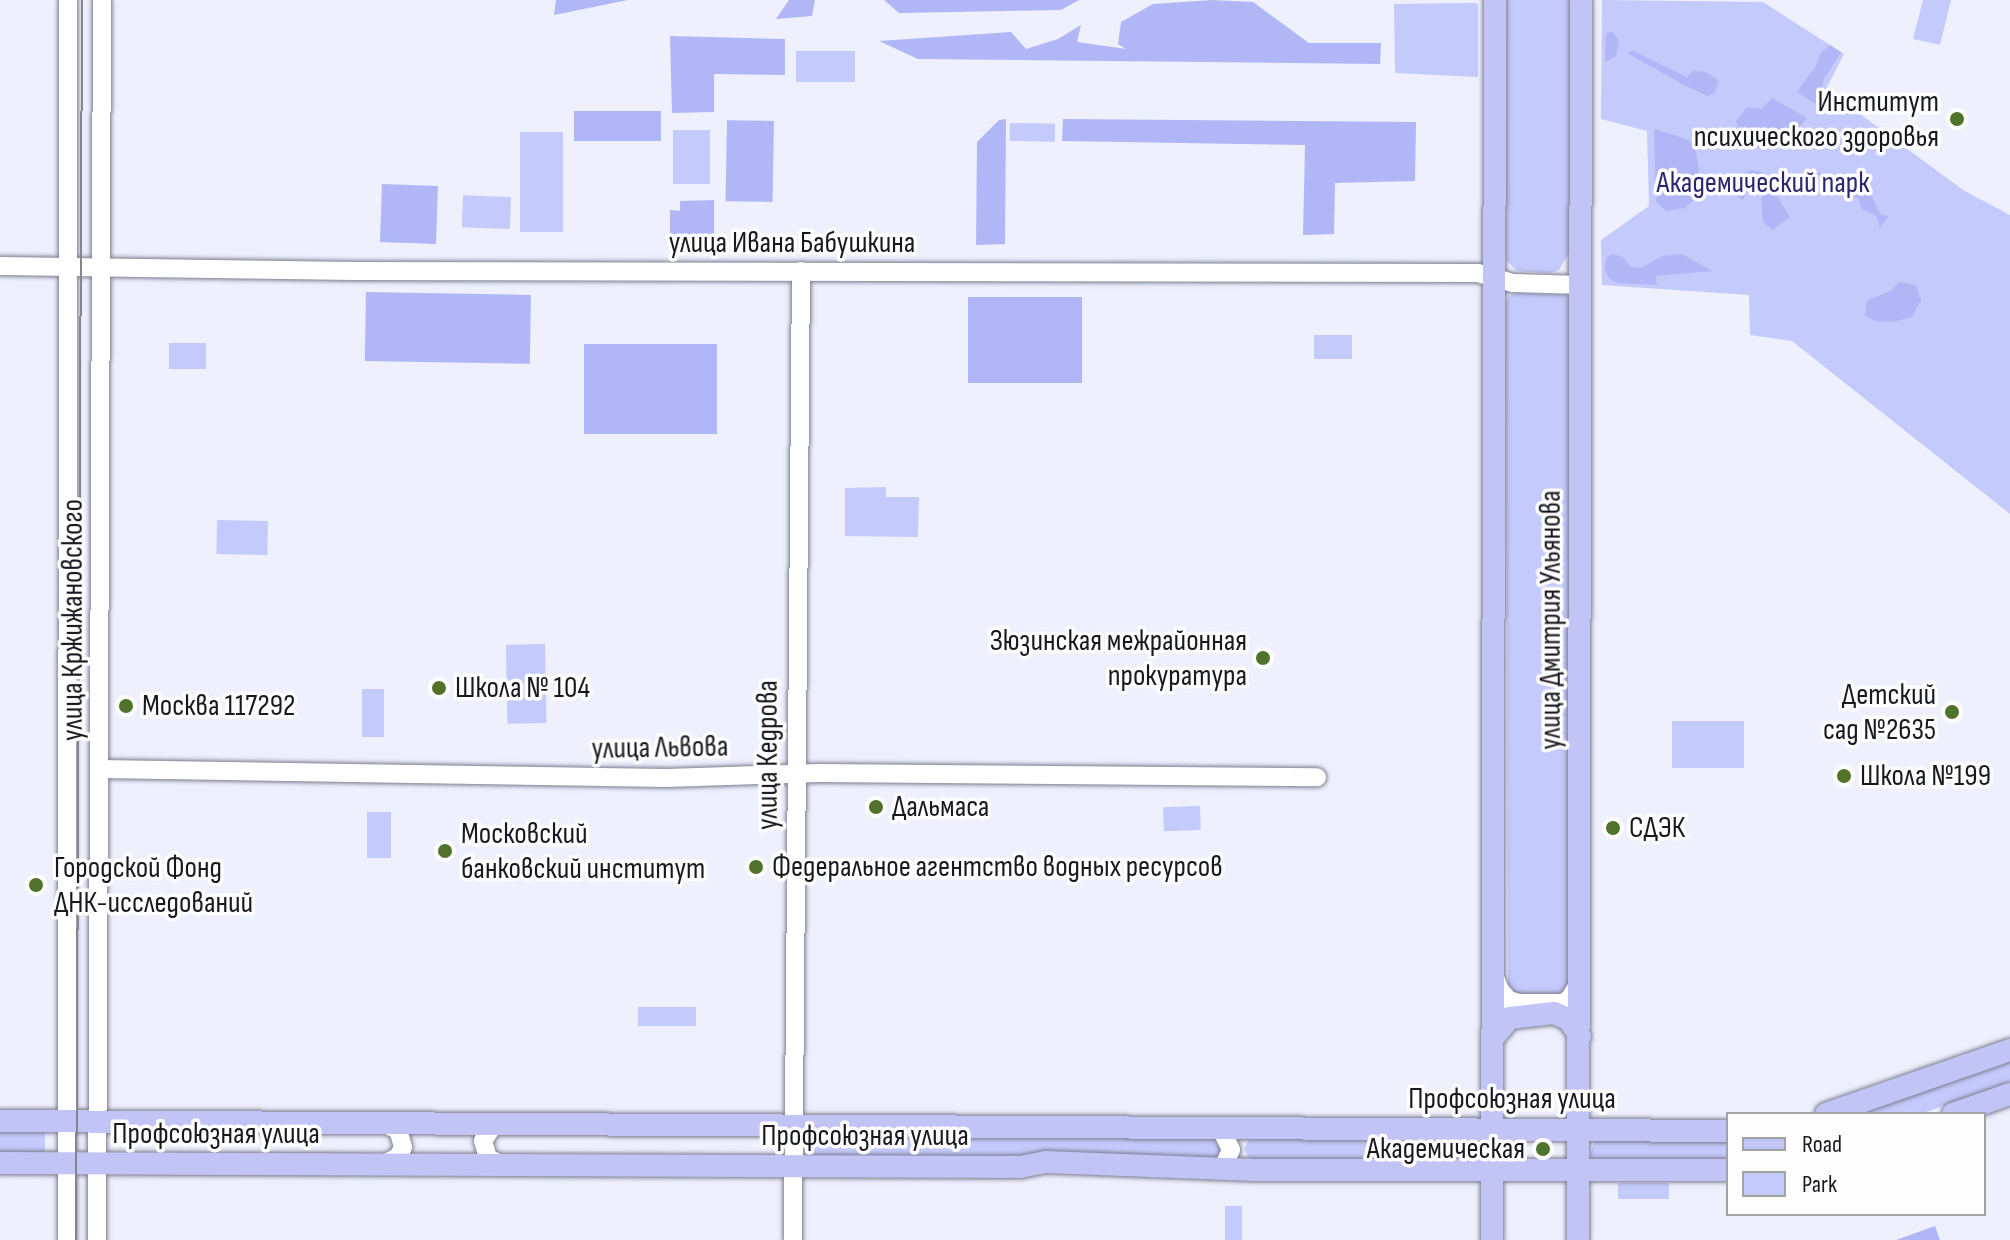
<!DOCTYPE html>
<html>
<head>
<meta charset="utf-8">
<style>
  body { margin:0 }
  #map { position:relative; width:2010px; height:1240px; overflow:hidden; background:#eef0fd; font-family:"Sofia Sans Condensed",sans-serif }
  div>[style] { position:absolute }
  .green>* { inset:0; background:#c5cafc; transform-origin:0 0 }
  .forest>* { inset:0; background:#b1b6f6; transform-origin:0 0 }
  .roads { filter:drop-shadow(0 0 2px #7c7e91) drop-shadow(0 0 2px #7c7e91) }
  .minor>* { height:18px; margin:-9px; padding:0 9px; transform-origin:9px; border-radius:9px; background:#fff }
  .major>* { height:22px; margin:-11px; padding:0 11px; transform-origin:11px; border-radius:11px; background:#c1c4f5 }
  .tram>* { height:2px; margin:-1px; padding:0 1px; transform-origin:1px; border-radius:1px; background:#83858f }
  .dots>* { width:22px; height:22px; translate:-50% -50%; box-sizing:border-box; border:4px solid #fefefe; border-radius:50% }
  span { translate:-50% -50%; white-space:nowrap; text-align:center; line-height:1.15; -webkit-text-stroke:7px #fefefe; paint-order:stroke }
  .poi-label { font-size:30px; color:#181920 }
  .right { translate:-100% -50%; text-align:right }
  .left { translate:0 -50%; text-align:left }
  .park-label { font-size:30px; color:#2b266f }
  .street-label { font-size:30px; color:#181920 }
  .legend { position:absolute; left:1726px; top:1112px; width:260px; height:104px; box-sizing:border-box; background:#fefefe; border:2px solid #a2a2a5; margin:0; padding:10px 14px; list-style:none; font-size:24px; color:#181920 }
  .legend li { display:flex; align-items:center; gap:16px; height:40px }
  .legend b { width:40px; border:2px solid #a2a2a5 }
</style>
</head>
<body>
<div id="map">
  <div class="green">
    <div style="clip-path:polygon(1507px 0,1570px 0,1570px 251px,1559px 270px,1551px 273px,1517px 271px,1506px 260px)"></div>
    <div style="clip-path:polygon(1602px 0,1763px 2px,1844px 54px,1826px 89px,1963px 190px,2010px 215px,2010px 514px,1792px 341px,1750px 335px,1749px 295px,1602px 285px,1601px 240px,1649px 206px,1647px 131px,1601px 119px)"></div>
    <div style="clip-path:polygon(1923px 0,1951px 0,1940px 45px,1913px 39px)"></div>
    <div style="clip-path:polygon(1474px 3px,1478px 4px,1478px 77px,1395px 73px,1394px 4px)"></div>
    <div style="left:855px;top:51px;width:31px;height:59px;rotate:90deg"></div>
    <div style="left:1010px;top:123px;width:45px;height:18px;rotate:1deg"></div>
    <div style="left:673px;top:130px;width:37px;height:54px"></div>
    <div style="left:520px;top:132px;width:43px;height:100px"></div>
    <div style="left:511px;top:197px;width:32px;height:48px;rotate:92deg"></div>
    <div style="clip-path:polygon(1517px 293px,1565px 295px,1571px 300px,1568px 995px,1515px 999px,1508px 987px,1506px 303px,1509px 296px)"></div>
    <div style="left:1352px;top:335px;width:24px;height:38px;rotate:90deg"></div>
    <div style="left:169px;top:343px;width:37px;height:26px"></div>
    <div style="clip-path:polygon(886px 487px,886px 497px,919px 497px,918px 537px,845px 536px,845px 488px)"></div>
    <div style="left:217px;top:520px;width:51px;height:34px;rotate:1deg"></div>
    <div style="left:545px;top:644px;width:79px;height:39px;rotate:89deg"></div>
    <div style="left:362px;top:689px;width:22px;height:48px"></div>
    <div style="left:1672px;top:721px;width:72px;height:47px"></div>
    <div style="left:1200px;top:806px;width:24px;height:37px;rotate:88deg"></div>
    <div style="left:367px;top:812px;width:24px;height:46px"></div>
    <div style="left:638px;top:1007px;width:58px;height:19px"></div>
    <div style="clip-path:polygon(2010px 1059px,2010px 1082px,1921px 1114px,1854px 1114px)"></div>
    <div style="left:0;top:1130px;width:45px;height:22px"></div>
    <div style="clip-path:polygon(806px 1136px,1213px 1138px,1222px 1150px,1217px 1160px,811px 1156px,807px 1151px)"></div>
    <div style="clip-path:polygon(1394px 1137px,1394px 1160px,1251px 1161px,1244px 1149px,1249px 1139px)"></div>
    <div style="clip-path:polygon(1728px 1138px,1728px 1161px,1594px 1160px,1590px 1155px,1595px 1140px)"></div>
    <div style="left:1669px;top:1183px;width:16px;height:51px;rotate:90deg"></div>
    <div style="left:1225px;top:1206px;width:17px;height:34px"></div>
  </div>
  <div class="forest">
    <div style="clip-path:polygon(556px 0,628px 0,554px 15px)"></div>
    <div style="clip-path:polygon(789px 0,815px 0,812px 16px,776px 19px)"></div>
    <div style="clip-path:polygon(884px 0,1079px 0,1061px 10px,899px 13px)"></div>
    <div style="clip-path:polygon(1212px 0,1253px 2px,1309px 43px,1381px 43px,1380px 64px,918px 59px,879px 41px,1011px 32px,1026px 49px,1058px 39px,1081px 25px,1077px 42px,1126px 49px,1118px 44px,1121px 22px,1153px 4px)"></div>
    <div style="clip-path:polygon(1612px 31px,1619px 41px,1616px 56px,1605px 62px,1606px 34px)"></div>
    <div style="clip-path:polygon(670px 36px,785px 39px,785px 75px,714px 74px,714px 112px,672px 113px)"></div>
    <div style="clip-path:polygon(1830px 45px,1841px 52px,1823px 81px,1822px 89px,1834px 98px,1834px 106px,1828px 112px,1797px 92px,1816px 66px,1820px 54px)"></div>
    <div style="clip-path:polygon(1633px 51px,1687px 77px,1693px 71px,1706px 72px,1718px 80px,1715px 93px,1707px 96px,1684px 85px,1627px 53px)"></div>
    <div style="clip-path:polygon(1772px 98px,1807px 118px,1796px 131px,1779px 137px,1775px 145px,1739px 131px,1736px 121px,1747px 107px,1761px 109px)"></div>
    <div style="left:574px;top:111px;width:87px;height:30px"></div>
    <div style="clip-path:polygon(1006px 119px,1005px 244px,976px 245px,977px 142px,999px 120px)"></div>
    <div style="clip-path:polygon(1063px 119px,1416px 122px,1415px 181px,1335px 183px,1334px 234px,1303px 235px,1305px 145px,1062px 141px)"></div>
    <div style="left:774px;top:121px;width:81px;height:47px;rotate:91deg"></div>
    <div style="clip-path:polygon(1654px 129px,1689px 140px,1695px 146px,1701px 183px,1697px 198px,1685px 208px,1667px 211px,1656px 202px)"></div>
    <div style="clip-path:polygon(1752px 170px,1768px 174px,1747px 191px,1743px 200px,1724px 188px,1714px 192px,1720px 176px,1735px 177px)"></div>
    <div style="clip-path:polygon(1816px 173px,1831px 174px,1836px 183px,1847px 183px,1858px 193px,1871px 195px,1881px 215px,1889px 216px,1880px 227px,1876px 216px,1862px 209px,1858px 198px,1845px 197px,1843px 190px,1832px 187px,1829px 180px,1819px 182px)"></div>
    <div style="clip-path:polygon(1773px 179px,1773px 190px,1790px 217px,1772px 230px,1763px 222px,1761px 199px)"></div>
    <div style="left:382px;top:184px;width:56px;height:58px;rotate:2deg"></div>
    <div style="clip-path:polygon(714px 200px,714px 244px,670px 246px,670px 210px,680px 211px,680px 201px)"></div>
    <div style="clip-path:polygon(1612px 254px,1623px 257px,1631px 267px,1641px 268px,1662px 256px,1682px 254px,1712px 271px,1656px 276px,1657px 285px,1616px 283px,1609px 278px,1605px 269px,1606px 258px)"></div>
    <div style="clip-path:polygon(1899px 282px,1916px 285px,1921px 300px,1912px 317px,1893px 322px,1875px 321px,1865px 315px,1867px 301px,1892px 290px)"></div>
    <div style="left:366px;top:292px;width:165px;height:69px;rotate:1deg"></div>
    <div style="left:1082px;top:297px;width:86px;height:114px;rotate:90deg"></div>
    <div style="left:584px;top:344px;width:133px;height:90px"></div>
    <div style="clip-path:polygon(1935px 1226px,1940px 1240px,1896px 1240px)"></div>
  </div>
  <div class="roads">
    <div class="minor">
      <div style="left:0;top:266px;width:354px;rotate:0.8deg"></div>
      <div style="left:354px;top:271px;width:1124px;rotate:0.1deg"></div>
      <div style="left:1478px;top:273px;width:35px;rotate:16deg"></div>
      <div style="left:1512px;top:283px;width:70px;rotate:1.6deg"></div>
      <div style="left:100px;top:769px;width:567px;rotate:0.91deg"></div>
      <div style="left:667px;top:778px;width:152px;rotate:-1.9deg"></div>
      <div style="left:819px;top:773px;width:498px;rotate:0.5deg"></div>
      <div style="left:1494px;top:975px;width:16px;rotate:68deg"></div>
      <div style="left:1500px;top:990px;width:13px;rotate:48deg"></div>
      <div style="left:1509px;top:1000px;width:10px;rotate:17deg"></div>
      <div style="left:1519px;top:1003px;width:44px"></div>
      <div style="left:1563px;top:1003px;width:9px;rotate:-36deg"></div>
      <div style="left:1570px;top:998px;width:17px;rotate:-59deg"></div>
      <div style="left:1220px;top:1127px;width:25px;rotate:64deg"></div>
      <div style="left:1231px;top:1150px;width:21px;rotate:115deg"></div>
      <div style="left:382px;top:1165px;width:18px;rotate:-27deg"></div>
      <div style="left:398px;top:1157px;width:11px;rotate:-63deg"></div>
      <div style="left:403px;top:1147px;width:18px;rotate:-106deg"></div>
      <div style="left:398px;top:1130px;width:17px;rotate:-155deg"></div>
      <div style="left:503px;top:1165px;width:17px;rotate:-155deg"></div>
      <div style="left:488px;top:1158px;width:18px;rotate:-106deg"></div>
      <div style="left:483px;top:1141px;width:18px;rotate:-56deg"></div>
      <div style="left:493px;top:1126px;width:11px;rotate:-15deg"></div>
      <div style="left:67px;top:1240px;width:1240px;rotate:-89.95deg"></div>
      <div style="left:97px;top:1240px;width:1240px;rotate:-89.77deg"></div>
      <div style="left:793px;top:1240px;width:969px;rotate:-89.53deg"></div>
    </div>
    <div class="major">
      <div style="left:1493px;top:1038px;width:26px;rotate:-50deg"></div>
      <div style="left:1510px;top:1018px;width:44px;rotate:-6.5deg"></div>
      <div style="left:1554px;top:1013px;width:15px;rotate:23deg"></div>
      <div style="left:1568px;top:1019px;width:21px;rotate:55deg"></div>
      <div style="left:1826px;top:1114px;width:195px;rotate:-19.2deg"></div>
      <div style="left:1953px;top:1114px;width:60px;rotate:-19.3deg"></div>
      <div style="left:0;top:1121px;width:1728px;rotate:0.33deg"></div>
      <div style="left:0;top:1163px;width:1020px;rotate:0.22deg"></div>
      <div style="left:1020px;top:1167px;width:25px;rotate:-11deg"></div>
      <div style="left:1045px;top:1162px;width:209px;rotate:2.2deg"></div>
      <div style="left:1254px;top:1170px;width:474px"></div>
      <div style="left:1492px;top:1240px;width:1240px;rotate:-89.86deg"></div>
      <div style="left:1578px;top:1240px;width:1240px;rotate:-89.86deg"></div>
    </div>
  </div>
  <div class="tram">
    <div style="left:76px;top:1240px;width:1240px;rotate:-89.72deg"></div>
  </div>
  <div class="dots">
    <div style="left:1957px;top:119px;background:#51722a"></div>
    <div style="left:1263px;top:658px;background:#51722a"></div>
    <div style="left:439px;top:688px;background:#51722a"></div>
    <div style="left:126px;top:706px;background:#51722a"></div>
    <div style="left:1952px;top:712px;background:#51722a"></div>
    <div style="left:1844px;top:776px;background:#51722a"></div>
    <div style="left:876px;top:807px;background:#51722a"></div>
    <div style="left:1613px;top:828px;background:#51722a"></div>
    <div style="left:445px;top:851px;background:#51722a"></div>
    <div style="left:756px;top:867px;background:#51722a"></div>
    <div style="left:36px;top:885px;background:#51722a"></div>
    <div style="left:1543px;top:1149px;background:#51722a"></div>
  </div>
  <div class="poi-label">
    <span class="right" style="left:1939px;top:119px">Институт<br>психического здоровья</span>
    <span class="right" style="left:1247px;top:658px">Зюзинская межрайонная<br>прокуратура</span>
    <span class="left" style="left:455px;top:688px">Школа № 104</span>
    <span class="right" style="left:1936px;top:712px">Детский<br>сад №2635</span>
    <span class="left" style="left:142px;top:706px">Москва 117292</span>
    <span class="left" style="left:1860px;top:776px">Школа №199</span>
    <span class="left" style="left:892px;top:807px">Дальмаса</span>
    <span class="left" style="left:1629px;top:828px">СДЭК</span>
    <span class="left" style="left:461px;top:851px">Московский<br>банковский институт</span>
    <span class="left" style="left:772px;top:867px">Федеральное агентство водных ресурсов</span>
    <span class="left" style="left:54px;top:885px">Городской Фонд<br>ДНК-исследований</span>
    <span class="right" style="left:1525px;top:1149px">Академическая</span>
  </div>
  <div class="park-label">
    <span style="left:1763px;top:183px">Академический парк</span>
  </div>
  <div class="street-label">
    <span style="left:792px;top:243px">улица Ивана Бабушкина</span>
    <span style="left:73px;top:620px;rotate:-90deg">улица Кржижановского</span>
    <span style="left:1551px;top:620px;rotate:-90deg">улица Дмитрия Ульянова</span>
    <span style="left:660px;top:748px;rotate:-1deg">улица Львова</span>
    <span style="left:768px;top:755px;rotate:-90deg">улица Кедрова</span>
    <span style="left:1512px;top:1099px">Профсоюзная улица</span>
    <span style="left:216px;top:1134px">Профсоюзная улица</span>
    <span style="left:865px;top:1136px">Профсоюзная улица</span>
  </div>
  <ul class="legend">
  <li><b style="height:10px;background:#c1c4f5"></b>Road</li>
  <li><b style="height:22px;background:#c5cafc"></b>Park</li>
  </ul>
</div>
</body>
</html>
